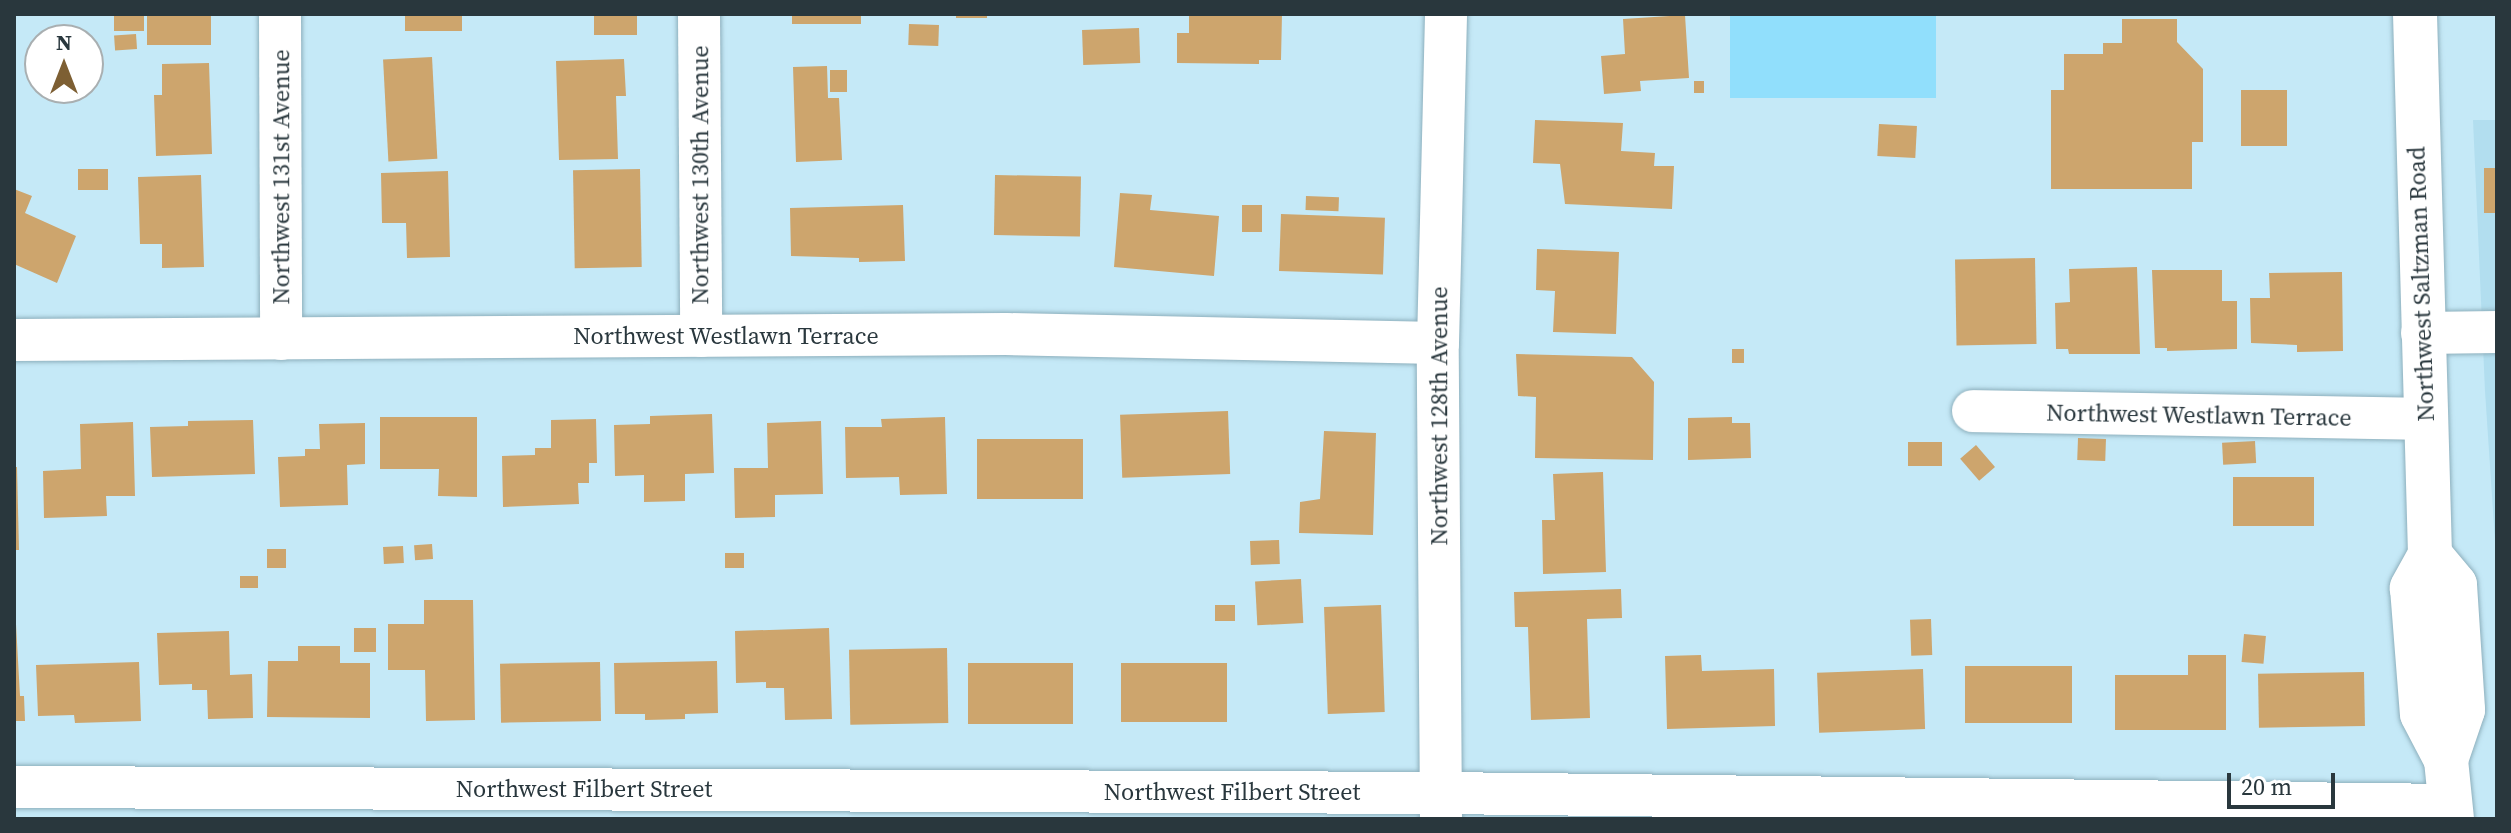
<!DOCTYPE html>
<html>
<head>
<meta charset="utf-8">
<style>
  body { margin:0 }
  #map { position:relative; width:2511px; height:833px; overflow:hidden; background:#c5e9f7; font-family:"Source Serif 4",serif }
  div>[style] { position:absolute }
  .built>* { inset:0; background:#b2deef }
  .green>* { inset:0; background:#91dffc; transform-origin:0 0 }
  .building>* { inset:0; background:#cda56d; transform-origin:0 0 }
  .roads { filter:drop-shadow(0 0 2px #8dafbc) drop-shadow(0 0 2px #8dafbc) }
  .minor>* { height:42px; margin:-21px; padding:0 21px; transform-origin:21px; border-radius:21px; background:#fff }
  .major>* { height:44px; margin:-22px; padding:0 22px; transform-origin:22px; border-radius:22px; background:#fff }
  span { translate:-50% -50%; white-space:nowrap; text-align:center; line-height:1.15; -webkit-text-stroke:6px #fff; paint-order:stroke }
  .street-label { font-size:24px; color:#29373d }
  .frame { position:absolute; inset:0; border:16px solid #29373d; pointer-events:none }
  .north { position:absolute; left:24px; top:24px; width:80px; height:80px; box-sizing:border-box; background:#fff; border:2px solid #a9afb1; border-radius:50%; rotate:0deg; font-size:22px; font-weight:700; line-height:32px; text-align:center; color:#29373d }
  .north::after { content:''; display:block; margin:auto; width:28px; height:36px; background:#7d5f33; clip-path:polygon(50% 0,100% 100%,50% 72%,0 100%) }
  .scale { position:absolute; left:2227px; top:773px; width:108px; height:36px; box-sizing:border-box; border:4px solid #29373d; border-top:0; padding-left:10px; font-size:24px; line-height:28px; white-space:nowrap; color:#29373d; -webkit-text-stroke:6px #fff; paint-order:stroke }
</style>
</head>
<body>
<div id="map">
  <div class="built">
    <div style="clip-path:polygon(2473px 120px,2497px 120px,2497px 571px,2485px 391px)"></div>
  </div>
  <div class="green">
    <div style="left:1730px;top:14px;width:206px;height:84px"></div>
  </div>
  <div class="building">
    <div style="left:114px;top:14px;width:30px;height:17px"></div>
    <div style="left:147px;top:14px;width:64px;height:31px"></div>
    <div style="left:405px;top:14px;width:57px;height:17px"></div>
    <div style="left:594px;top:14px;width:43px;height:21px"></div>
    <div style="left:792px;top:14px;width:69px;height:10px"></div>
    <div style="left:956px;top:14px;width:31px;height:4px"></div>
    <div style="clip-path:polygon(1189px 14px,1282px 14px,1281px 60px,1259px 60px,1259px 64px,1177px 63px,1177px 33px,1189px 33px)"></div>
    <div style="clip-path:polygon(1685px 15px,1689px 78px,1640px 81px,1641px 91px,1604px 94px,1601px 56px,1625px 54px,1623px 19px)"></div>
    <div style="clip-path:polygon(2122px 19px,2177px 19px,2177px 42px,2203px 69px,2203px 142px,2192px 142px,2192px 189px,2051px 189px,2051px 90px,2064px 90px,2064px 54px,2103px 54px,2103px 43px,2122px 43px)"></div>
    <div style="left:909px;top:24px;width:30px;height:21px;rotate:2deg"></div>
    <div style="left:1139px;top:28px;width:35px;height:57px;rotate:88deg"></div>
    <div style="left:136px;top:34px;width:15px;height:22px;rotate:86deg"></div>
    <div style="left:432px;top:57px;width:102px;height:49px;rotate:87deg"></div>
    <div style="clip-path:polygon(624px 59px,626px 96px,616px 96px,618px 159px,559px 160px,556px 61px)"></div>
    <div style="clip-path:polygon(209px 63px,212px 154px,156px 156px,154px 95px,162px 95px,162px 64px)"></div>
    <div style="clip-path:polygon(827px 66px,828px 98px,839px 98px,842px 160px,796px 162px,793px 67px)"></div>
    <div style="left:830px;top:70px;width:17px;height:22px"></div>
    <div style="left:1694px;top:81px;width:10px;height:12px"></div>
    <div style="left:2241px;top:90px;width:46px;height:56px"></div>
    <div style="clip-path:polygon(1535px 120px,1623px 123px,1621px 151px,1655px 153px,1654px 166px,1674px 166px,1672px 209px,1565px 204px,1560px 164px,1533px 163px)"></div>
    <div style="left:1879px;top:124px;width:38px;height:32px;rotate:3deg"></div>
    <div style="left:2484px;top:168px;width:13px;height:45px"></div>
    <div style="left:108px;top:169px;width:21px;height:30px;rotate:90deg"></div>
    <div style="left:640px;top:169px;width:98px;height:67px;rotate:89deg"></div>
    <div style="clip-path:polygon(448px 171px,450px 257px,407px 258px,406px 223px,382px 223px,381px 173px)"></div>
    <div style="clip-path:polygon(201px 175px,204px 267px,162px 268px,162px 244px,140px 244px,138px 177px)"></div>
    <div style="left:995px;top:175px;width:86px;height:60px;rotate:1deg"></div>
    <div style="clip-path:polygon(14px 189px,32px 196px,25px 213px,76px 236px,57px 283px,14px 264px)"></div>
    <div style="clip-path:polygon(1120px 193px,1152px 195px,1150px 210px,1219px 216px,1214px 276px,1114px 267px)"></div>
    <div style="left:1306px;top:196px;width:33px;height:14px;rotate:2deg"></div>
    <div style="clip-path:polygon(903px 205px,905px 261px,859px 262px,859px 258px,791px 256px,790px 208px)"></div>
    <div style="left:1242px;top:205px;width:20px;height:27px"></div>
    <div style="left:1281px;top:214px;width:104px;height:57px;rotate:2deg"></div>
    <div style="clip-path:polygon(1537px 249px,1619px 252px,1616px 334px,1553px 332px,1555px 291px,1536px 290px)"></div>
    <div style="left:2035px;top:258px;width:86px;height:80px;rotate:89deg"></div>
    <div style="clip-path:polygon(2137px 267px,2140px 354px,2069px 354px,2068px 349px,2056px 349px,2055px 303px,2070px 302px,2069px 269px)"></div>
    <div style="clip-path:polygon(2152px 270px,2222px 270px,2222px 301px,2237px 301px,2237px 349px,2167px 351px,2167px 348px,2155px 348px)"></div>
    <div style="clip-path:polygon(2342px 272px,2343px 351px,2297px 352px,2297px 345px,2251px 343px,2250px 298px,2270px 298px,2269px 273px)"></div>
    <div style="left:1732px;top:349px;width:12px;height:14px"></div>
    <div style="clip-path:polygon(1516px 354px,1632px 357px,1654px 382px,1653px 460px,1535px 458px,1536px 397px,1518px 396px)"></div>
    <div style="left:1228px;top:411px;width:63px;height:108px;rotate:88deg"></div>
    <div style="clip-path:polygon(712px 414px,714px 473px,685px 474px,685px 501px,644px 502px,644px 475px,615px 476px,614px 425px,650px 424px,650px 416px)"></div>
    <div style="clip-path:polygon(380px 417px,477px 417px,477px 497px,438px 496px,439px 469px,380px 469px)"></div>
    <div style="clip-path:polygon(945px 417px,947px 494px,900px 495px,899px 477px,846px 478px,845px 427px,882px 427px,881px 419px)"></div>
    <div style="clip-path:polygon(1732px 417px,1732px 423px,1750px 423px,1751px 458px,1688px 460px,1688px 418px)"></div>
    <div style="clip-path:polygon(596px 419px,597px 463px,589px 463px,589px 483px,578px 483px,579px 504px,503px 507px,502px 456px,535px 455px,535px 448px,551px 448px,551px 420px)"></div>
    <div style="clip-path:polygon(253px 420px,255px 474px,152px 477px,150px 427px,188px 426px,188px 421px)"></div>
    <div style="clip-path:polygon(821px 421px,823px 494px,775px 495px,775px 517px,735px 518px,734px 468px,768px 468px,767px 423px)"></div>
    <div style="clip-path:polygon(133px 422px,135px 496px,106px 496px,107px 516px,44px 518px,43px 471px,81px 469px,80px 424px)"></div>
    <div style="clip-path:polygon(365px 423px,365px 464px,347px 465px,348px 505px,280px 507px,278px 457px,305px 456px,305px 449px,320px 449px,319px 424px)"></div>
    <div style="clip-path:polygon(1324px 431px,1376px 433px,1373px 535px,1299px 533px,1300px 502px,1320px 499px)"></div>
    <div style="left:2078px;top:438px;width:28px;height:22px;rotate:2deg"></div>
    <div style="left:977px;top:439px;width:106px;height:60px"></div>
    <div style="left:2255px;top:441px;width:22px;height:33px;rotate:87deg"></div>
    <div style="left:1908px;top:442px;width:34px;height:24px"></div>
    <div style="left:1976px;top:445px;width:29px;height:21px;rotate:49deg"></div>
    <div style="clip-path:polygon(14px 467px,17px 467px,19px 550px,14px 550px)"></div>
    <div style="clip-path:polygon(1603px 472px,1606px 572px,1543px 574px,1542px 520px,1555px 520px,1553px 474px)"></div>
    <div style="left:2233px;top:477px;width:81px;height:49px"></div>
    <div style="left:1279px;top:540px;width:24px;height:29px;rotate:88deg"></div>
    <div style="left:432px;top:544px;width:15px;height:18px;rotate:86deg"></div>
    <div style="left:403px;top:546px;width:17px;height:20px;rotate:87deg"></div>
    <div style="left:267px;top:549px;width:19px;height:19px"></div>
    <div style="left:725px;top:553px;width:19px;height:15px"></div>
    <div style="left:240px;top:576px;width:18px;height:12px"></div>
    <div style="left:1301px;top:579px;width:44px;height:46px;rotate:87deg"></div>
    <div style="clip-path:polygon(14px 588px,20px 696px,24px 696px,25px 721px,14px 721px)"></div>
    <div style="clip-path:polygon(1621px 589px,1622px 618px,1587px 619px,1590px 718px,1531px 720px,1528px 627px,1515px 627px,1514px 592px)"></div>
    <div style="clip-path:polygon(424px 600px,473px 600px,475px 720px,426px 721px,425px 670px,388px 670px,388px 624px,424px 624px)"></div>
    <div style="left:1215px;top:605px;width:20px;height:16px"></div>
    <div style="left:1381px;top:605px;width:107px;height:57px;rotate:88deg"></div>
    <div style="left:1931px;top:619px;width:36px;height:21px;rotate:88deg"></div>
    <div style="left:354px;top:628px;width:22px;height:24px"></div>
    <div style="clip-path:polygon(829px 628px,832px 719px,785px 720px,784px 688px,766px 688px,766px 682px,736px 683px,735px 631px)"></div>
    <div style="clip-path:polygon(229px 631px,230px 675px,252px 674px,253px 718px,208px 719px,207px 690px,192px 690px,192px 684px,159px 685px,157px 633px)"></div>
    <div style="left:2244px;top:634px;width:22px;height:28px;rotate:5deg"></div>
    <div style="clip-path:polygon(298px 646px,340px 646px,340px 663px,370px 663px,370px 718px,267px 717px,268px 661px,298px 661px)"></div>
    <div style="left:947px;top:648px;width:75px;height:98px;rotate:89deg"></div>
    <div style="clip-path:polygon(1701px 655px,1702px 671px,1774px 669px,1775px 726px,1667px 729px,1665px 656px)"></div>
    <div style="clip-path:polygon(2188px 655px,2226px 655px,2226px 730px,2115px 730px,2115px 675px,2188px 675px)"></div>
    <div style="clip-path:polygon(717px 661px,718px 713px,685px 714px,685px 719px,645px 720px,645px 714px,615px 714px,614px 663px)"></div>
    <div style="clip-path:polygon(139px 662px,141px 721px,75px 723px,74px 715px,38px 716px,36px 665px)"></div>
    <div style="left:600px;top:662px;width:59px;height:100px;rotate:89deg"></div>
    <div style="left:968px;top:663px;width:105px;height:61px"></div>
    <div style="left:1121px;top:663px;width:106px;height:59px"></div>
    <div style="left:2072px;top:666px;width:57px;height:107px;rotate:90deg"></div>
    <div style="left:1923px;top:669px;width:60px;height:106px;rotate:88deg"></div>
    <div style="left:2364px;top:672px;width:54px;height:106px;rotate:89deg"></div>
  </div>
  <div class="roads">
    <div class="minor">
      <div style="left:280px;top:14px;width:325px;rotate:89.8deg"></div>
      <div style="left:699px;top:14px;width:322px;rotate:89.6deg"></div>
      <div style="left:2422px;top:333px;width:75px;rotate:-0.8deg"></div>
      <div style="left:14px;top:340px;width:992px;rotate:-0.35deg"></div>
      <div style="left:1006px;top:334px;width:432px;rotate:1.2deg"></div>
      <div style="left:1973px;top:411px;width:452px;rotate:1deg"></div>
      <div style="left:14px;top:787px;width:1427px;rotate:0.24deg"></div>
      <div style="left:1441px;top:793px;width:1010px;rotate:0.68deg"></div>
      <div style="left:1441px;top:819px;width:476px;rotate:-90.4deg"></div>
      <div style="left:1438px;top:343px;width:329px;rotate:-88.6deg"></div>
    </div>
    <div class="major">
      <div style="left:2415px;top:14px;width:541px;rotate:88.41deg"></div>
      <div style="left:2430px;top:555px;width:38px;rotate:119deg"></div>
      <div style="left:2412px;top:588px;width:126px;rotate:85.5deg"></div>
      <div style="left:2422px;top:714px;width:52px;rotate:62.4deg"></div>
      <div style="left:2446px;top:760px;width:59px;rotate:84.2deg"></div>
      <div style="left:2430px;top:555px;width:39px;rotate:50deg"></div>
      <div style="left:2455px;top:585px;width:125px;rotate:86.3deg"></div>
      <div style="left:2463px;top:710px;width:53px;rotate:108.8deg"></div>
    </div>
  </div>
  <div class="street-label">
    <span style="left:700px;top:175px;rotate:-90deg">Northwest 130th Avenue</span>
    <span style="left:281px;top:177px;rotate:-90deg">Northwest 131st Avenue</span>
    <span style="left:2421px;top:284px;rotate:-92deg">Northwest Saltzman Road</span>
    <span style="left:726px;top:336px">Northwest Westlawn Terrace</span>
    <span style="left:2199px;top:415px;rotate:1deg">Northwest Westlawn Terrace</span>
    <span style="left:1439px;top:416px;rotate:-90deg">Northwest 128th Avenue</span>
    <span style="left:584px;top:789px">Northwest Filbert Street</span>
    <span style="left:1232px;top:792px">Northwest Filbert Street</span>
  </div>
  <div class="frame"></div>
  <div class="north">N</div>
  <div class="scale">20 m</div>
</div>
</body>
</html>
